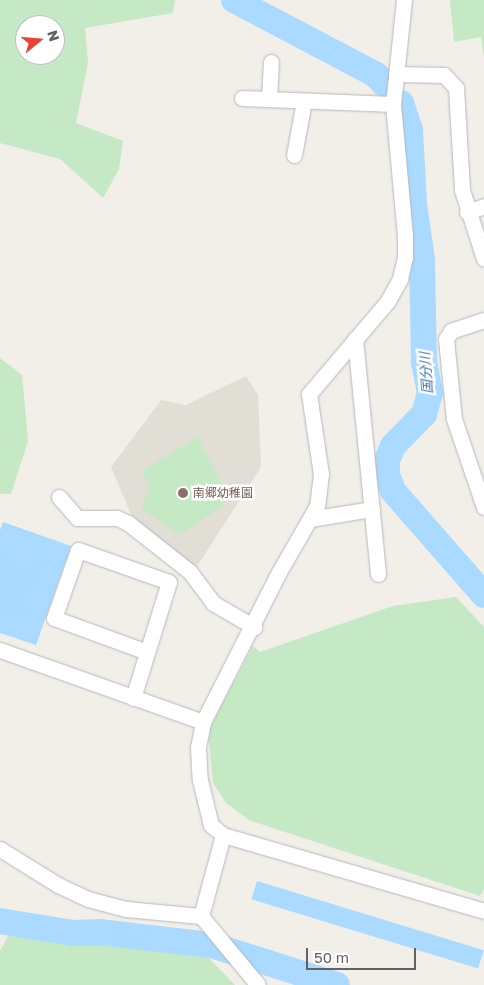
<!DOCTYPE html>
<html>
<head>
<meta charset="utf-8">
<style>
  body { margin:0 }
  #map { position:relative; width:484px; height:985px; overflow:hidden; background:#f1efe8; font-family:"Golos Text","Noto Sans JP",sans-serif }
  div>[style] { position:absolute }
  .education>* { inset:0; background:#e1ded6 }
  .green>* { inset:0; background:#c5e8c5 }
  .water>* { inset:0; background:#aadaff; transform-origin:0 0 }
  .river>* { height:26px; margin:-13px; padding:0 13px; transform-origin:13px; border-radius:13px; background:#aadaff }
  .roads { filter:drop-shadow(0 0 1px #b5b8bc) drop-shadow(0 0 1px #b5b8bc) }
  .minor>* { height:15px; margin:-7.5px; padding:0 7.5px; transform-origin:7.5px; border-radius:7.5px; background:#fff }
  .dots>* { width:14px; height:14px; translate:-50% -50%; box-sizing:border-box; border:2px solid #fff; border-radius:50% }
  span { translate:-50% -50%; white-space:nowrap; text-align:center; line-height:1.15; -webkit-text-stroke:5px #fff; paint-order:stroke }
  .education-label { font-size:12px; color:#785e54 }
  .left { translate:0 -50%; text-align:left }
  .water-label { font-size:14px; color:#4174aa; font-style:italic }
  .north { position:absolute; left:15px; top:15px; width:50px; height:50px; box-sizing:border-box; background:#fff; border:1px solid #bfc1c3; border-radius:50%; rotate:73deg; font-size:14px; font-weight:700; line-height:20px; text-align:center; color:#5f6368 }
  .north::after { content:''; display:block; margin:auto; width:18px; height:22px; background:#ea4335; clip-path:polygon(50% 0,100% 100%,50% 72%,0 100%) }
  .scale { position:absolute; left:306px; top:948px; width:110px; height:22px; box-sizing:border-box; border:2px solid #5f6368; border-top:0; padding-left:6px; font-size:15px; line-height:18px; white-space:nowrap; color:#5f6368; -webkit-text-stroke:4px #fff; paint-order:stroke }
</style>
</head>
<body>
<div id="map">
  <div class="education">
    <div style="clip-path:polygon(246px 376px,258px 395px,261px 467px,194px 571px,133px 519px,111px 467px,161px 400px,186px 405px)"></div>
  </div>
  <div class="green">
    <div style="clip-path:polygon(evenodd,0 0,175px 0,173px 13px,85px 28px,88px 63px,76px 123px,123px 141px,119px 169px,103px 198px,60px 159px,0 143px,0 0,25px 25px,55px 25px,55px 55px,25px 55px,25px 25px)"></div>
    <div style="clip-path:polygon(450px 0,484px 0,484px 58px,481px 37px,454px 42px)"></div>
    <div style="clip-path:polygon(0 358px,22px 375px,28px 441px,11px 494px,0 494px)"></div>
    <div style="clip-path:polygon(198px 437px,228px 495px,223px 505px,180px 535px,141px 509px,150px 488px,141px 471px)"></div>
    <div style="clip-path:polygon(456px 597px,484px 627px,484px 889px,480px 896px,249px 820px,226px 803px,213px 783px,208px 731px,253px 646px,260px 652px,393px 606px)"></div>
    <div style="clip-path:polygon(16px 922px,199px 948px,235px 985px,0 985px,0 951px)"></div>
  </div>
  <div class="water">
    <div style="clip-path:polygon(3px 522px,71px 546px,36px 645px,0 633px,0 530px)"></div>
    <div style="left:257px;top:881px;width:237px;height:19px;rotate:17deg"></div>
  </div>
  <div class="river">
    <div style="left:234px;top:0;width:161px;rotate:27.8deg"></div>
    <div style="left:376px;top:75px;width:12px;rotate:48deg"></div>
    <div style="left:401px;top:103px;width:28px;rotate:72deg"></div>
    <div style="left:410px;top:130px;width:74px;rotate:86.9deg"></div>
    <div style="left:414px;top:204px;width:57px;rotate:81.9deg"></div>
    <div style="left:422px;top:260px;width:102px;rotate:88.9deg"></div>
    <div style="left:424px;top:362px;width:32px;rotate:79deg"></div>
    <div style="left:430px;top:393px;width:22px;rotate:106deg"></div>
    <div style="left:424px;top:414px;width:45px;rotate:134.1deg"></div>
    <div style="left:393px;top:446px;width:15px;rotate:113deg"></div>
    <div style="left:387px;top:460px;width:15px;rotate:90deg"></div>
    <div style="left:387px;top:475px;width:17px;rotate:69deg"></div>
    <div style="left:393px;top:491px;width:138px;rotate:48.8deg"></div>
    <div style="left:0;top:921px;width:74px;rotate:9.3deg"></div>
    <div style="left:73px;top:933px;width:26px;rotate:-2deg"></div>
    <div style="left:99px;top:932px;width:114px;rotate:6.6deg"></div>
    <div style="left:212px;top:945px;width:131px;rotate:17.7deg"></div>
  </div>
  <div class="roads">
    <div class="minor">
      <div style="left:404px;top:0;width:105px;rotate:96deg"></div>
      <div style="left:393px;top:104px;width:133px;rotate:84.8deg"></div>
      <div style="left:405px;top:236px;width:21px;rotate:90deg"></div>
      <div style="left:405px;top:257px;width:23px;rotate:103deg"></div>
      <div style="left:400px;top:279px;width:26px;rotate:119deg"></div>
      <div style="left:387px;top:302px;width:121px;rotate:130.3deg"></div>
      <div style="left:309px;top:394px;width:81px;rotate:81.5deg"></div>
      <div style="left:321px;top:474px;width:32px;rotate:97deg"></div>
      <div style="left:317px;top:506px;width:76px;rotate:119.9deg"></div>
      <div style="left:279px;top:572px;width:168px;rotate:116.9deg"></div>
      <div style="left:203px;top:722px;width:25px;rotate:101deg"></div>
      <div style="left:198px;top:747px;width:33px;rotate:87deg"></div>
      <div style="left:200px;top:780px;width:46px;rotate:76.3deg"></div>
      <div style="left:211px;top:825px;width:16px;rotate:40deg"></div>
      <div style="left:223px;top:835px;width:272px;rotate:16.2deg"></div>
      <div style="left:396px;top:74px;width:48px;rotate:1.2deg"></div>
      <div style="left:444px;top:75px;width:18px;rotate:47deg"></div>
      <div style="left:456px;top:88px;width:102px;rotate:86.6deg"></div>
      <div style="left:462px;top:190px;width:72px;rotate:72.3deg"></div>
      <div style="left:242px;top:98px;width:151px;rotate:2.3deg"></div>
      <div style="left:269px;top:99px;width:37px;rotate:-87deg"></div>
      <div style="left:294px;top:155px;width:55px;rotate:-79.5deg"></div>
      <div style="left:467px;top:212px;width:18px;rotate:-19deg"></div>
      <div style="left:484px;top:320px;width:35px;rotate:162deg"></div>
      <div style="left:451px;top:331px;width:9px;rotate:122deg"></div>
      <div style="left:446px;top:339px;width:80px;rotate:84.3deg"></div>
      <div style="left:454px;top:419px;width:93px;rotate:71.2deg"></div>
      <div style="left:355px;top:339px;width:236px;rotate:84.4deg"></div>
      <div style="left:59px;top:497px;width:28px;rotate:49deg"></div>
      <div style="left:77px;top:518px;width:40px"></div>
      <div style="left:117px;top:518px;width:12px;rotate:24deg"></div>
      <div style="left:128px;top:523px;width:79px;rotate:38.3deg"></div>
      <div style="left:190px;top:572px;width:39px;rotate:53deg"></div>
      <div style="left:213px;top:603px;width:48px;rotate:30.3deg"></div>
      <div style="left:310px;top:519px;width:63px;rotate:-9.2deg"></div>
      <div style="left:0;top:650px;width:215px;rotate:19.5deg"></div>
      <div style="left:133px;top:698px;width:121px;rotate:-72.8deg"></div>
      <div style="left:169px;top:582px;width:96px;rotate:-160.6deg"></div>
      <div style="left:78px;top:550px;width:72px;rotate:109.4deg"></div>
      <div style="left:54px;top:618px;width:99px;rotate:20.1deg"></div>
      <div style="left:0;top:849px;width:68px;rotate:31.8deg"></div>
      <div style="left:58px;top:885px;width:33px;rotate:25deg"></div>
      <div style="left:88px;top:899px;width:39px;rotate:15deg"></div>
      <div style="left:126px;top:909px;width:75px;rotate:5.3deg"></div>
      <div style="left:201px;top:916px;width:84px;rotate:-74.8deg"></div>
      <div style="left:201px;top:916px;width:89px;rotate:50.4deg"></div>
    </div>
  </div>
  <div class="dots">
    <div style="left:183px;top:493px;background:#8d6e63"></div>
  </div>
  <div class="education-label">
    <span class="left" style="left:193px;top:493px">南郷幼稚園</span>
  </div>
  <div class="water-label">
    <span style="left:426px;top:373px;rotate:-94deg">国分川</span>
  </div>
  <div class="north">N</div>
  <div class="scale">50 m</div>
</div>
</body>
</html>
